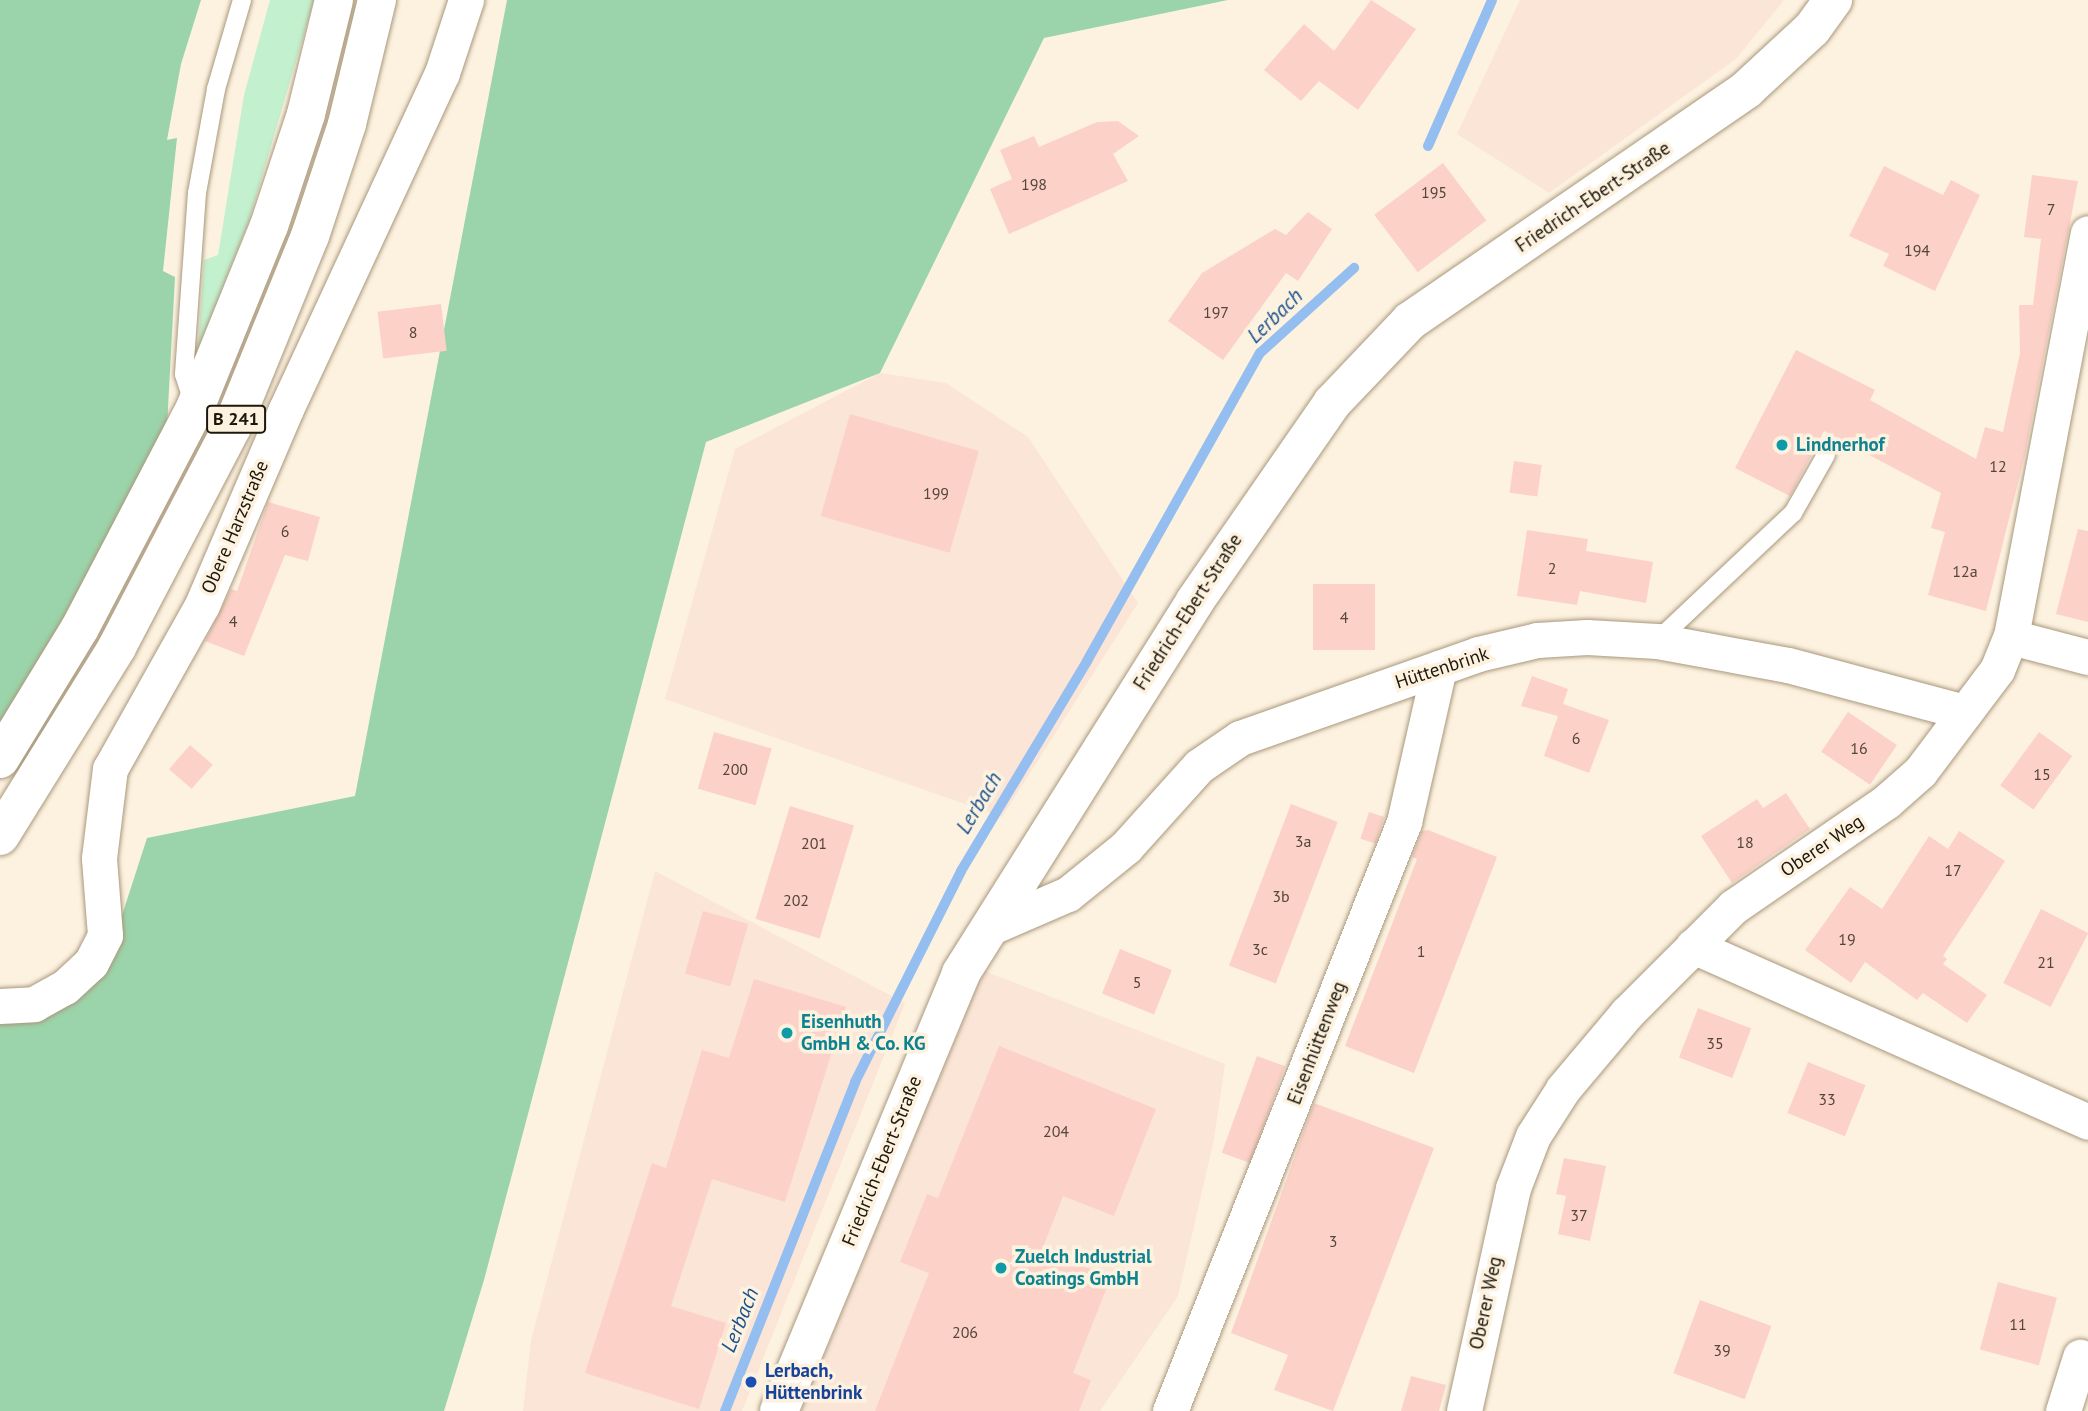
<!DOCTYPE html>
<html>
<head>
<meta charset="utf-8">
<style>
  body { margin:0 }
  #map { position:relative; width:2088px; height:1411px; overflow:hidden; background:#fdf2e0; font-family:"PT Sans",sans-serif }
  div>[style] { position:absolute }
  .industrial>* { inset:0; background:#fae5d7 }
  .green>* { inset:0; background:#c3f0ce }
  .forest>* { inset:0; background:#9bd4aa }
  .stream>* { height:10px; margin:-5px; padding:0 5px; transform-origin:5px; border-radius:5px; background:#95bef0 }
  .building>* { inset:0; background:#fcd1c8; transform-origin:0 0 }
  .roads { filter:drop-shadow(0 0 2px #a9987c) drop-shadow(0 0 2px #a9987c) }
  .lane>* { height:18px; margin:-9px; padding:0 9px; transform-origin:9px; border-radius:9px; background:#fff }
  .street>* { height:35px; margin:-17.5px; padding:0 17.5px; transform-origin:17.5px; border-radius:17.5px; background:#fff }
  .secondary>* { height:38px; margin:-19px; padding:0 19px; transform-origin:19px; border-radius:19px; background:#fff }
  .primary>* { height:38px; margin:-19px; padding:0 19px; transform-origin:19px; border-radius:19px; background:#fff }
  .dots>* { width:19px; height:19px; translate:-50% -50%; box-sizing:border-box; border:4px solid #fdf2e0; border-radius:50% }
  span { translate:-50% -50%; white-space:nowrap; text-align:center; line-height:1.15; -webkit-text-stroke:7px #fdf2e0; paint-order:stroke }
  .number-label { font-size:16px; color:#55463a }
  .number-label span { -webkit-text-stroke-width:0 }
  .shield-label span { padding:2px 5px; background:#fdf2e0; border:2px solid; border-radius:5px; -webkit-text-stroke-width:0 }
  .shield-label { font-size:18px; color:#1d170b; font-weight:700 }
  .street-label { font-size:19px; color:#1d170b }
  .culture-label { font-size:19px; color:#0d838f; font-weight:700 }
  .left { translate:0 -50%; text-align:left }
  .transit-label { font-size:19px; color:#164399; font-weight:700 }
  .water-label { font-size:21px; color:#1a518c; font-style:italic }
</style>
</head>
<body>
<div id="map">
  <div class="industrial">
    <div style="clip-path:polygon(1520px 0,1784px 0,1736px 59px,1549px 193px,1457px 134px)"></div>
    <div style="clip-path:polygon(880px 373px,946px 383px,1028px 437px,1138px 603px,1002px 817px,665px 699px,735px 449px)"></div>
    <div style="clip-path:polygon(655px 871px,905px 1003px,742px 1411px,523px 1411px,531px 1340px)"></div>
    <div style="clip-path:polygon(984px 971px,1225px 1064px,1214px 1139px,1178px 1296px,1100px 1411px,801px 1411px)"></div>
  </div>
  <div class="green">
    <div style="clip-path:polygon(270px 0,314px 0,249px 221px,198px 350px,204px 260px,218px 255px,244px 95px)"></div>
  </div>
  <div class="forest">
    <div style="clip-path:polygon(0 0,201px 0,181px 64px,167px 140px,177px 138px,163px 271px,175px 277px,167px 427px,60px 624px,0 723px)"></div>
    <div style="clip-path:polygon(507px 0,1228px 0,1044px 38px,880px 373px,706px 442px,484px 1280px,444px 1411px,0 1411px,0 1022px,114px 940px,147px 838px,355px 796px)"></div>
  </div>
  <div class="stream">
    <div style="left:1428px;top:146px;width:159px;rotate:-66.3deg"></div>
    <div style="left:725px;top:1411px;width:354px;rotate:-68.4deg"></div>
    <div style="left:855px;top:1082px;width:236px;rotate:-63.3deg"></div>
    <div style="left:961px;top:871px;width:245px;rotate:-59deg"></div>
    <div style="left:1087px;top:661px;width:353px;rotate:-60.7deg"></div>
    <div style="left:1260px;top:353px;width:127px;rotate:-42.1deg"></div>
  </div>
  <div class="building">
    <div style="clip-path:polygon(1371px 0,1416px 29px,1358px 110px,1319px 81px,1301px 101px,1264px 70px,1304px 24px,1334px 51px)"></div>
    <div style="clip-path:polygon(1118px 121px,1139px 136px,1113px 154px,1128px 181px,1009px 234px,990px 189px,1012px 179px,1000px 150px,1034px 136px,1039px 147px,1097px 122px)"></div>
    <div style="left:1443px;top:163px;width:72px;height:86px;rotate:53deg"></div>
    <div style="clip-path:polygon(1884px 166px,1943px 195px,1951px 180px,1980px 195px,1935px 291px,1883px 266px,1889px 254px,1849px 236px)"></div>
    <div style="clip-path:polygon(2032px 175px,2078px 181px,2025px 455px,1986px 611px,1928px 595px,1945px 532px,1931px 528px,1941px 493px,1824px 431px,1790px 496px,1735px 468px,1796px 350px,1875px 390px,1870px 400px,1976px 459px,1985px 427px,2003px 432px,2020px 353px,2019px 305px,2033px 305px,2041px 239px,2024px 237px)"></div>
    <div style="clip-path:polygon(1308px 212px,1332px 229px,1298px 281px,1286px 273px,1223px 360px,1168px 321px,1202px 273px,1275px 229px,1286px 235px)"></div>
    <div style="left:441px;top:304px;width:47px;height:64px;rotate:83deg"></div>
    <div style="left:850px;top:414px;width:134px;height:106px;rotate:16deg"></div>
    <div style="left:1514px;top:461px;width:28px;height:32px;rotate:8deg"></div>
    <div style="clip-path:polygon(268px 502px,320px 517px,308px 561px,285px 555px,244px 656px,205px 641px,231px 589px,237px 591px)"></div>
    <div style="clip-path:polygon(2078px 529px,2088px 531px,2088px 622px,2056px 614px)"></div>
    <div style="clip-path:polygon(1527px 530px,1588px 539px,1586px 551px,1653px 562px,1646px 603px,1580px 591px,1577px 605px,1517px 596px)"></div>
    <div style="left:1313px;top:584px;width:62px;height:66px"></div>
    <div style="clip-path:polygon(1532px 676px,1568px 689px,1563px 704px,1609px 720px,1589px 773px,1544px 756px,1558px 716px,1521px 706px)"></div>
    <div style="left:1848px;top:712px;width:59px;height:48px;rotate:34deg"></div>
    <div style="left:714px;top:732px;width:60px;height:59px;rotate:16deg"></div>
    <div style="left:2039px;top:732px;width:41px;height:66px;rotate:36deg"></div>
    <div style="left:190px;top:745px;width:30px;height:32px;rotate:41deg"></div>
    <div style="clip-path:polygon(1786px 793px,1810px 829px,1732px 883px,1701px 836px,1757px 799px,1763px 808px)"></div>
    <div style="left:1291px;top:804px;width:50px;height:173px;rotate:21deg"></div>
    <div style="left:790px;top:806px;width:67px;height:118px;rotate:17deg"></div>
    <div style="left:1369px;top:812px;width:16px;height:28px;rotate:18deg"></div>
    <div style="clip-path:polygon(1428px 830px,1497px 857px,1414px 1073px,1345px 1046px,1417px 859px,1412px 857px,1422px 831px)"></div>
    <div style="clip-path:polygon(1959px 831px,2005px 861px,1943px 956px,1947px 959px,1943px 964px,1987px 995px,1967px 1023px,1923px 993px,1917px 1000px,1865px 962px,1851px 983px,1805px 950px,1850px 887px,1882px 909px,1929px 836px,1948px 849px)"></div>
    <div style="left:2041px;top:909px;width:53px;height:83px;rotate:27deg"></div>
    <div style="left:703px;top:911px;width:47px;height:65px;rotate:16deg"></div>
    <div style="left:1120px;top:949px;width:56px;height:48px;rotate:22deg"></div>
    <div style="clip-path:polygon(754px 979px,846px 1007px,785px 1202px,712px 1179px,671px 1306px,726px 1323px,699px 1409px,585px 1373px,652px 1163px,666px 1168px,702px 1050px,729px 1058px)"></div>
    <div style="left:1698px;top:1008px;width:57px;height:53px;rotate:21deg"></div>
    <div style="clip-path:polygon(999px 1046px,1156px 1109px,1114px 1216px,1063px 1196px,1042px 1250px,1111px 1277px,1073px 1373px,1091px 1380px,1079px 1411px,875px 1411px,929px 1273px,900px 1262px,927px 1194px,938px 1198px)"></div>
    <div style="left:1257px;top:1056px;width:30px;height:103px;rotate:20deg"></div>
    <div style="left:1808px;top:1062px;width:62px;height:55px;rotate:22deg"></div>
    <div style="clip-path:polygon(1314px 1103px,1434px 1148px,1333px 1411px,1274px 1390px,1288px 1355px,1231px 1333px)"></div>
    <div style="clip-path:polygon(1564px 1158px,1606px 1166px,1590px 1241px,1558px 1234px,1566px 1196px,1556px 1194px)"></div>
    <div style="left:1998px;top:1282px;width:61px;height:70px;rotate:15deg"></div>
    <div style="left:1700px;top:1300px;width:76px;height:78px;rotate:20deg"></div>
    <div style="clip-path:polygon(1411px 1376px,1446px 1385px,1439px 1411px,1401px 1411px)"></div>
  </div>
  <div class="roads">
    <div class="lane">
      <div style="left:193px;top:402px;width:29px;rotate:-108deg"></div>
      <div style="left:184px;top:374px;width:181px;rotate:-85.9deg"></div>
      <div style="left:197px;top:193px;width:106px;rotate:-79.6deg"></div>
      <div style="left:216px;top:89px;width:93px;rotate:-73.7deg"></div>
      <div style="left:1657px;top:641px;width:187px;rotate:-43.3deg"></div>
      <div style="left:1793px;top:513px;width:67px;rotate:-60.4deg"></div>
    </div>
    <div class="street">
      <div style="left:2023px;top:640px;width:67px;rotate:14.7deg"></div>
      <div style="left:987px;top:929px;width:88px;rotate:-23.4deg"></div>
      <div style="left:1068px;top:894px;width:75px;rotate:-39deg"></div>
      <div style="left:1126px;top:847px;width:109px;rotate:-48deg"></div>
      <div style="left:1199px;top:766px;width:50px;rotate:-34.3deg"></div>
      <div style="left:1240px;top:738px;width:252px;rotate:-19.4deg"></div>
      <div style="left:1478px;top:654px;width:61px;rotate:-13.3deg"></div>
      <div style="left:1537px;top:640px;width:50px;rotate:-3.4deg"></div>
      <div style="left:1587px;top:637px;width:70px;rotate:3.3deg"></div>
      <div style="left:1657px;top:641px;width:133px;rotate:10.4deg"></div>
      <div style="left:1788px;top:665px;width:183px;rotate:14.9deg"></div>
      <div style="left:1693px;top:946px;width:432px;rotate:24deg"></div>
      <div style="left:0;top:1006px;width:34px;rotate:-3deg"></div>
      <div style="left:34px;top:1004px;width:35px;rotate:-29deg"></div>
      <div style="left:65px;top:987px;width:35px;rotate:-43deg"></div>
      <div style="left:91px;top:963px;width:31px;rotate:-63deg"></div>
      <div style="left:105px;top:935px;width:77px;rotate:-94.5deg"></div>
      <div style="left:99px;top:858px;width:90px;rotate:-83deg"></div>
      <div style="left:110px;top:769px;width:188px;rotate:-60.7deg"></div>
      <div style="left:202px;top:605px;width:213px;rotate:-66.8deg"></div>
      <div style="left:286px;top:409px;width:370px;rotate:-65.1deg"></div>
      <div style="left:442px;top:73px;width:77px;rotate:-71.8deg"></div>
      <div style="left:1170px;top:1411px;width:634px;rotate:-68.33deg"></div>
      <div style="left:1404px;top:822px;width:158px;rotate:-77.2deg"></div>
      <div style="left:1464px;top:1411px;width:228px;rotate:-77.6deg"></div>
      <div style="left:1513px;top:1188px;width:56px;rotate:-69deg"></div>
      <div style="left:1533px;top:1136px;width:56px;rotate:-57.4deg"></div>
      <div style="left:1563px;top:1089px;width:99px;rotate:-49.9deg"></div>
      <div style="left:1627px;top:1013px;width:150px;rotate:-45deg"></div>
      <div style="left:1733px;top:907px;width:187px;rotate:-34.5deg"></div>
      <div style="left:1887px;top:801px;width:44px;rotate:-41.3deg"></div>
      <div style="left:1920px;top:772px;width:128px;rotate:-53deg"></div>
      <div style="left:1997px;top:670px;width:37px;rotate:-68deg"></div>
      <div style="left:2011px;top:636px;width:410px;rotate:-79.2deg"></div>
      <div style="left:2063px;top:1411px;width:57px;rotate:-72.5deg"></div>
    </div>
    <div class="secondary">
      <div style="left:779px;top:1411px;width:474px;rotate:-67.4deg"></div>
      <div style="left:961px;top:973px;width:439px;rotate:-57.8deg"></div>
      <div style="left:1195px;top:601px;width:241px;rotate:-55.3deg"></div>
      <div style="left:1332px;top:403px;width:113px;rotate:-46.4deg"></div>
      <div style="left:1410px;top:321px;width:409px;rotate:-34.5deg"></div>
      <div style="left:1747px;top:89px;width:88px;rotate:-42.7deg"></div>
      <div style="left:1812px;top:29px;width:36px;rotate:-54deg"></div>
    </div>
    <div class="primary">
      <div style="left:0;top:759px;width:153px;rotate:-58.6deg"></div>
      <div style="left:80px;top:628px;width:248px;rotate:-62.4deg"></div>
      <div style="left:195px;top:408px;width:196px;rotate:-67.9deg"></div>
      <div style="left:269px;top:226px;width:118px;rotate:-71.7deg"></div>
      <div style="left:306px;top:114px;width:117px;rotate:-76.2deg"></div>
      <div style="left:0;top:836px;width:222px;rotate:-58.2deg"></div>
      <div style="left:117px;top:647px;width:248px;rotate:-62.4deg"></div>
      <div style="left:232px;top:427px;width:206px;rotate:-67.8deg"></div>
      <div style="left:310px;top:236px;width:118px;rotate:-71.7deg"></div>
      <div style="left:347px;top:124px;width:128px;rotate:-76.4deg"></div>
    </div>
  </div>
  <div class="dots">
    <div style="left:1782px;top:445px;background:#0f9aa8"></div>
    <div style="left:787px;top:1033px;background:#0f9aa8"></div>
    <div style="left:1001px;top:1268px;background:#0f9aa8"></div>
    <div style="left:751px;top:1382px;background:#1a4fb4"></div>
  </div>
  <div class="number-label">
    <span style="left:1034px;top:184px">198</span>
    <span style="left:1434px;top:192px">195</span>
    <span style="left:2051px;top:209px">7</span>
    <span style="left:1917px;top:250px">194</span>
    <span style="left:1216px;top:312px">197</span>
    <span style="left:413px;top:332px">8</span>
    <span style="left:1998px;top:466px">12</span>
    <span style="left:936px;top:493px">199</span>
    <span style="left:285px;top:531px">6</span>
    <span style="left:1552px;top:568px">2</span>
    <span style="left:1965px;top:571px">12a</span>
    <span style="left:1344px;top:617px">4</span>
    <span style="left:233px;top:621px">4</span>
    <span style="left:1576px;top:738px">6</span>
    <span style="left:1859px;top:748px">16</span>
    <span style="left:735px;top:769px">200</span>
    <span style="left:2042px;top:774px">15</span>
    <span style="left:1303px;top:841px">3a</span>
    <span style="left:1745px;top:842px">18</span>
    <span style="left:814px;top:843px">201</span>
    <span style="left:1953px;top:870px">17</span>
    <span style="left:1281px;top:896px">3b</span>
    <span style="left:796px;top:900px">202</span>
    <span style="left:1847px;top:939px">19</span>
    <span style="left:1260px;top:949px">3c</span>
    <span style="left:1421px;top:951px">1</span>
    <span style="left:2046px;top:962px">21</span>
    <span style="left:1137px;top:982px">5</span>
    <span style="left:1715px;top:1043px">35</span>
    <span style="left:1827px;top:1099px">33</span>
    <span style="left:1056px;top:1131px">204</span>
    <span style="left:1579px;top:1215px">37</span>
    <span style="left:1333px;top:1241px">3</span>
    <span style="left:2018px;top:1324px">11</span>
    <span style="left:965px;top:1332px">206</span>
    <span style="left:1722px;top:1350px">39</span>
  </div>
  <div class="shield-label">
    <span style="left:236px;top:419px">B 241</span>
  </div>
  <div class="street-label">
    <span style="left:1593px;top:197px;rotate:-34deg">Friedrich-Ebert-Straße</span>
    <span style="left:235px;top:527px;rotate:-67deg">Obere Harzstraße</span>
    <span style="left:1188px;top:612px;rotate:-57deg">Friedrich-Ebert-Straße</span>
    <span style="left:1442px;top:668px;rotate:-18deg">Hüttenbrink</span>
    <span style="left:1822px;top:846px;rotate:-34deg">Oberer Weg</span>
    <span style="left:1317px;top:1043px;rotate:-69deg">Eisenhüttenweg</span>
    <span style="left:882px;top:1161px;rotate:-68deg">Friedrich-Ebert-Straße</span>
    <span style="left:1486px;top:1303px;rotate:-78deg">Oberer Weg</span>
  </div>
  <div class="culture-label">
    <span class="left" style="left:1796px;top:445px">Lindnerhof</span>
    <span class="left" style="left:801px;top:1033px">Eisenhuth<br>GmbH &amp; Co. KG</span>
    <span class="left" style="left:1015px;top:1268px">Zuelch Industrial<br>Coatings GmbH</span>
  </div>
  <div class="transit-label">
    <span class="left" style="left:765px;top:1382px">Lerbach,<br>Hüttenbrink</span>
  </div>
  <div class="water-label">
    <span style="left:1275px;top:316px;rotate:-44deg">Lerbach</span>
    <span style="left:979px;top:803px;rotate:-59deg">Lerbach</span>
    <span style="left:740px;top:1320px;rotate:-68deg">Lerbach</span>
  </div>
</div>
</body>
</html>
